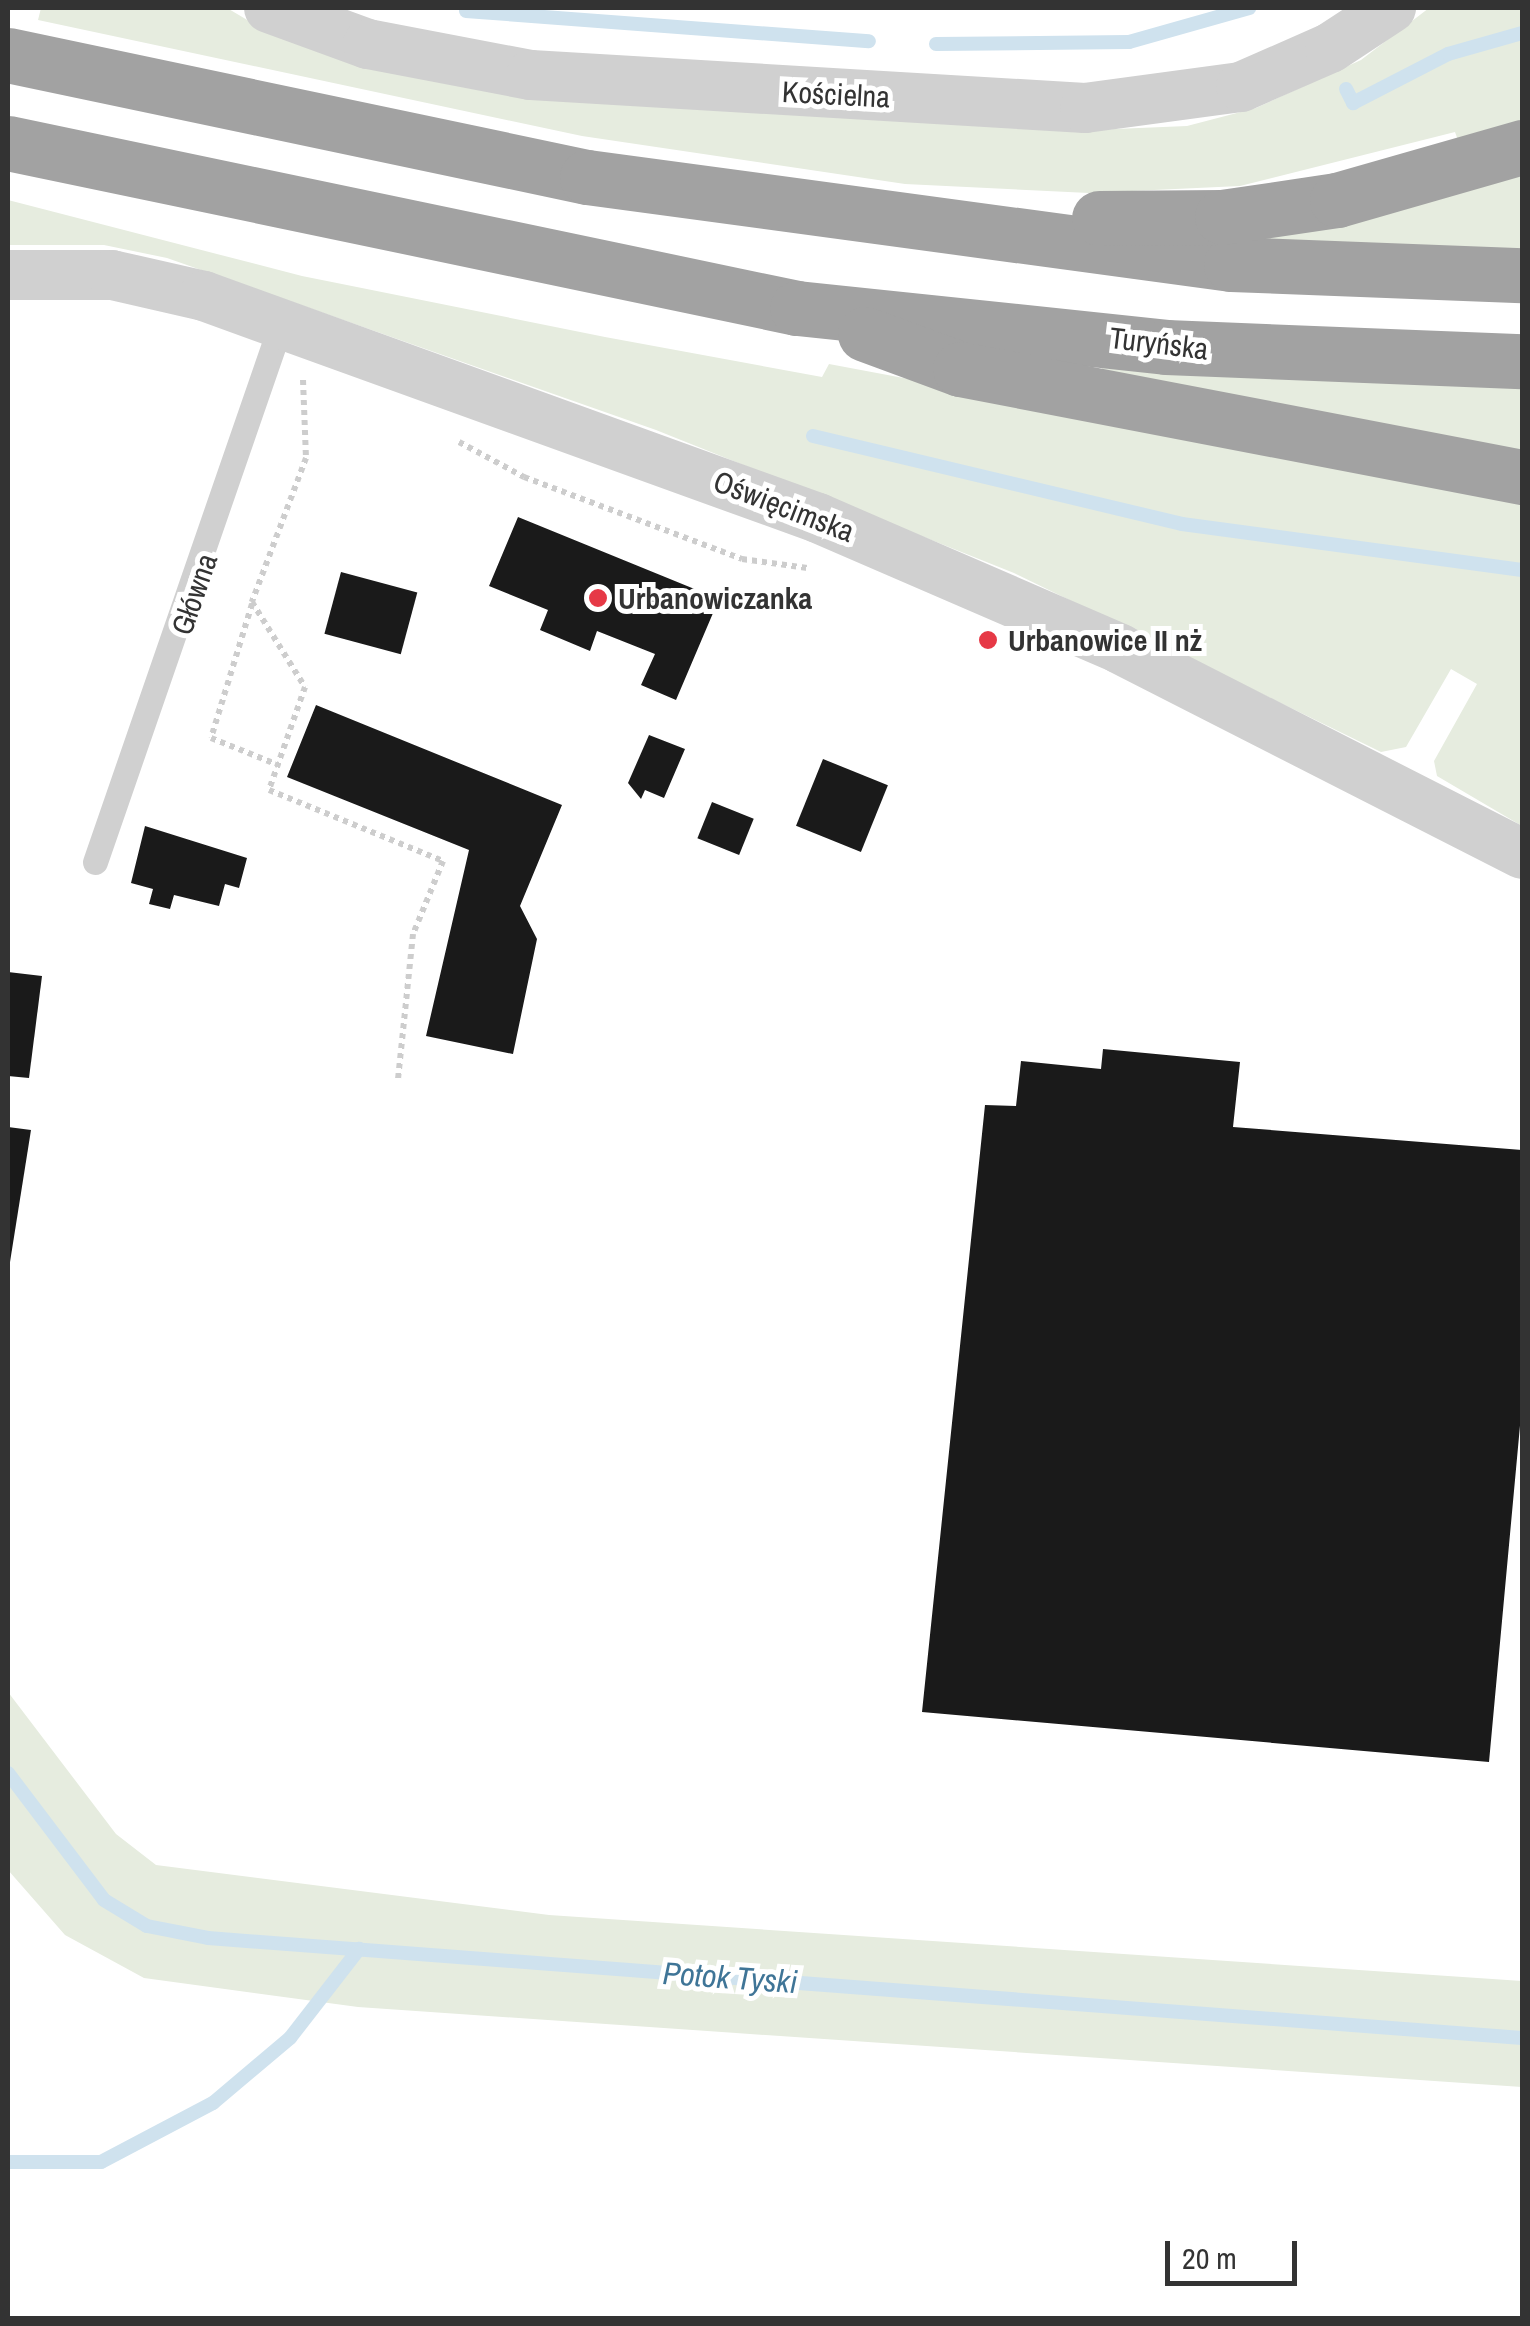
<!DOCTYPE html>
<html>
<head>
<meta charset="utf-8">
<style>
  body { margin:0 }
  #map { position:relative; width:1530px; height:2326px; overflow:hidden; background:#fff; font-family:"Archivo Narrow",sans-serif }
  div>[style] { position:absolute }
  .green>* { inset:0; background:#e6ecdf }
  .stream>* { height:14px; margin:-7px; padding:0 7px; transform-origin:7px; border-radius:7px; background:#cfe2ee }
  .building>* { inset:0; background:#1a1a1a; transform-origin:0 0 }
  .path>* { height:6px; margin-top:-3px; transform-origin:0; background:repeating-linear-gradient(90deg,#cdcdcd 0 5px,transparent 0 10px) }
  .service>* { height:25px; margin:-12.5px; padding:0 12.5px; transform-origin:12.5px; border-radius:12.5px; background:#d0d0d0 }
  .minor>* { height:50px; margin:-25px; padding:0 25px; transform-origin:25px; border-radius:25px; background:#d0d0d0 }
  .trunk>* { height:55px; margin:-27.5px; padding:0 27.5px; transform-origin:27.5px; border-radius:27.5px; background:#a2a2a2 }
  .dots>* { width:28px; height:28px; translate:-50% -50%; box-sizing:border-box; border:5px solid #fff; border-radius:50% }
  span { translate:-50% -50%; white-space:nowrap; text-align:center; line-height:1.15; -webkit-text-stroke:10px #fff; paint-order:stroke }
  .street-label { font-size:30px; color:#333 }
  .poi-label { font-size:30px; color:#333; font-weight:700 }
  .left { translate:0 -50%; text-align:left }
  .water-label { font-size:32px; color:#3f7597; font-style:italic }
  .frame { position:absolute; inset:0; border:10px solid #333; pointer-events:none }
  .scale { position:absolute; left:1165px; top:2241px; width:132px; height:45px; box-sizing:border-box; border:5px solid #333; border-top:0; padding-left:12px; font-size:30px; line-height:35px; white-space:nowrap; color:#333; -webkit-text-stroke:8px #fff; paint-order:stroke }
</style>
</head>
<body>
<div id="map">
  <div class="green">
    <div style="clip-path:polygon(41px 8px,227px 8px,249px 21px,1067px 131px,1187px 126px,1256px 108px,1361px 60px,1429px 8px,1522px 8px,1522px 126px,1460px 146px,1455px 132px,1240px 186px,1089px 193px,905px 184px,582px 136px,38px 20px)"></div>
    <div style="clip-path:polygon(1522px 171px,1522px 250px,1238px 242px)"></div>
    <div style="clip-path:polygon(8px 200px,302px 276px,605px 337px,822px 377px,829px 364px,1522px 494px,1522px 826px,1437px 776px,1434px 761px,1477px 684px,1451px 669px,1406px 747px,1381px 752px,1014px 573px,656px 430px,167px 258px,104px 245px,8px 245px)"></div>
    <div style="clip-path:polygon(1102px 368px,1522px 387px,1522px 452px,1101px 374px)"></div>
    <div style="clip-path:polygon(8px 1692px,116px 1834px,156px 1865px,549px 1915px,1522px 1981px,1522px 2087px,358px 2007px,144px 1978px,65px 1935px,8px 1870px)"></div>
  </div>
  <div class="stream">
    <div style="left:466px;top:11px;width:404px;rotate:4.3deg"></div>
    <div style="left:936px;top:44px;width:193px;rotate:-0.6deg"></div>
    <div style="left:1129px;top:42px;width:125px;rotate:-15.8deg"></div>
    <div style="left:1346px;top:89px;width:16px;rotate:63deg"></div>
    <div style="left:1353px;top:103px;width:107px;rotate:-27.3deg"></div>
    <div style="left:1448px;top:54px;width:77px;rotate:-15.8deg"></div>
    <div style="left:813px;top:436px;width:379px;rotate:13.4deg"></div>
    <div style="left:1182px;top:524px;width:343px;rotate:7.7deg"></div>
    <div style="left:8px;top:1773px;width:159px;rotate:52.9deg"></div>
    <div style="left:104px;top:1900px;width:50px;rotate:31.2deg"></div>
    <div style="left:147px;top:1926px;width:62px;rotate:11.1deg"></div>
    <div style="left:208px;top:1938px;width:1318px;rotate:4.35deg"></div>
    <div style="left:8px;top:2162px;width:93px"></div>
    <div style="left:101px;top:2162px;width:127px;rotate:-27.8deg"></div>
    <div style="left:213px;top:2103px;width:101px;rotate:-40.2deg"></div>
    <div style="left:290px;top:2038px;width:113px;rotate:-52.2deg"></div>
  </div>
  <div class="building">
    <div style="clip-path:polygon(518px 517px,719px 599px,676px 700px,641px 685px,655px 654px,597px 631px,590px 651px,540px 630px,548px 610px,489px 586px)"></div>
    <div style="left:341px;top:572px;width:79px;height:64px;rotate:15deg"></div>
    <div style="clip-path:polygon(316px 705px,562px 805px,520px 906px,537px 939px,513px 1054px,426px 1036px,469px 850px,287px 777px)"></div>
    <div style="clip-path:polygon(649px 735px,685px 749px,664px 798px,645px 790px,641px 799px,628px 783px)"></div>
    <div style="left:823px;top:759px;width:70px;height:72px;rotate:22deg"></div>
    <div style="left:712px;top:802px;width:45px;height:39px;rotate:22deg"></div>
    <div style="clip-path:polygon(145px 826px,247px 858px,239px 888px,225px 884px,219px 906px,174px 895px,170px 909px,149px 904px,153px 889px,131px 883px)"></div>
    <div style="clip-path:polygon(8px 972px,42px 976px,29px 1078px,8px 1076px)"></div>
    <div style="clip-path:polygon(1103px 1049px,1240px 1062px,1233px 1127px,1522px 1150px,1522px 1404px,1489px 1762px,922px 1712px,985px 1105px,1016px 1106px,1021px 1061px,1101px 1069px)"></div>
    <div style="clip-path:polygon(8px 1127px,31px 1130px,10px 1262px,8px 1262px)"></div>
  </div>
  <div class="path">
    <div style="left:303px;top:380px;width:78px;rotate:87.8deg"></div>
    <div style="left:306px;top:458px;width:154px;rotate:110.6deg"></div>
    <div style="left:252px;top:602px;width:100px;rotate:58.1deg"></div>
    <div style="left:305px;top:687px;width:109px;rotate:109.3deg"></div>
    <div style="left:269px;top:790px;width:188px;rotate:22.2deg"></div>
    <div style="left:443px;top:861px;width:79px;rotate:112.3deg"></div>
    <div style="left:413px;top:934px;width:147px;rotate:95.9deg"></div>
    <div style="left:459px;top:442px;width:74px;rotate:28.3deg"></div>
    <div style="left:524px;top:477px;width:233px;rotate:20.6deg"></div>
    <div style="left:742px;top:559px;width:66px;rotate:7.9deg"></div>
    <div style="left:252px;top:604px;width:140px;rotate:107deg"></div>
    <div style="left:211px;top:738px;width:72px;rotate:21.9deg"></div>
  </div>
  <div class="service">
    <div style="left:95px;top:862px;width:572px;rotate:-70.93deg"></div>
  </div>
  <div class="minor">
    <div style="left:269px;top:8px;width:105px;rotate:20deg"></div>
    <div style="left:368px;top:44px;width:166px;rotate:10.8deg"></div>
    <div style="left:531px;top:75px;width:555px;rotate:3.41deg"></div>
    <div style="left:1085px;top:108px;width:157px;rotate:-7.7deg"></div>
    <div style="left:1241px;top:87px;width:97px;rotate:-23.7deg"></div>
    <div style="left:1330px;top:48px;width:73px;rotate:-33.3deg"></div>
    <div style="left:8px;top:275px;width:104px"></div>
    <div style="left:112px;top:275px;width:94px;rotate:12.9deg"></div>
    <div style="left:204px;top:296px;width:653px;rotate:19.88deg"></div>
    <div style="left:818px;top:518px;width:329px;rotate:23.4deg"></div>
    <div style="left:1120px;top:649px;width:451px;rotate:27deg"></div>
  </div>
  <div class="trunk">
    <div style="left:8px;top:55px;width:592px;rotate:11.9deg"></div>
    <div style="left:587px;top:177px;width:650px;rotate:7.69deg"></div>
    <div style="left:1231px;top:264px;width:291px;rotate:2.2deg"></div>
    <div style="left:8px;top:143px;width:806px;rotate:11.81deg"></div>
    <div style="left:797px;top:308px;width:371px;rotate:6deg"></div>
    <div style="left:1166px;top:347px;width:356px;rotate:2.3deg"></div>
    <div style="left:1099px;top:218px;width:123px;rotate:-0.5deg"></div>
    <div style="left:1222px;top:217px;width:116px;rotate:-8.4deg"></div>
    <div style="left:1337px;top:200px;width:192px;rotate:-16deg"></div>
    <div style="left:865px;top:334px;width:101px;rotate:20.2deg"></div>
    <div style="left:960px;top:369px;width:572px;rotate:10.88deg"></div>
  </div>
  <div class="dots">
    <div style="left:598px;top:598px;background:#e63946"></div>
    <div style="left:988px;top:640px;background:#e63946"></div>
  </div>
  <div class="street-label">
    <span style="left:836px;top:94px;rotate:3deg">Kościelna</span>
    <span style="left:1159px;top:343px;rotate:7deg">Turyńska</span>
    <span style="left:784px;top:506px;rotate:21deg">Oświęcimska</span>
    <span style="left:194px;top:594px;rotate:-71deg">Główna</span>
  </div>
  <div class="poi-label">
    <span class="left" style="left:618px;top:598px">Urbanowiczanka</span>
    <span class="left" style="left:1008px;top:640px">Urbanowice II nż</span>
  </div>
  <div class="water-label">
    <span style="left:730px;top:1978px;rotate:4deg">Potok Tyski</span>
  </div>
  <div class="frame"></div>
  <div class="scale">20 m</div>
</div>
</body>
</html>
